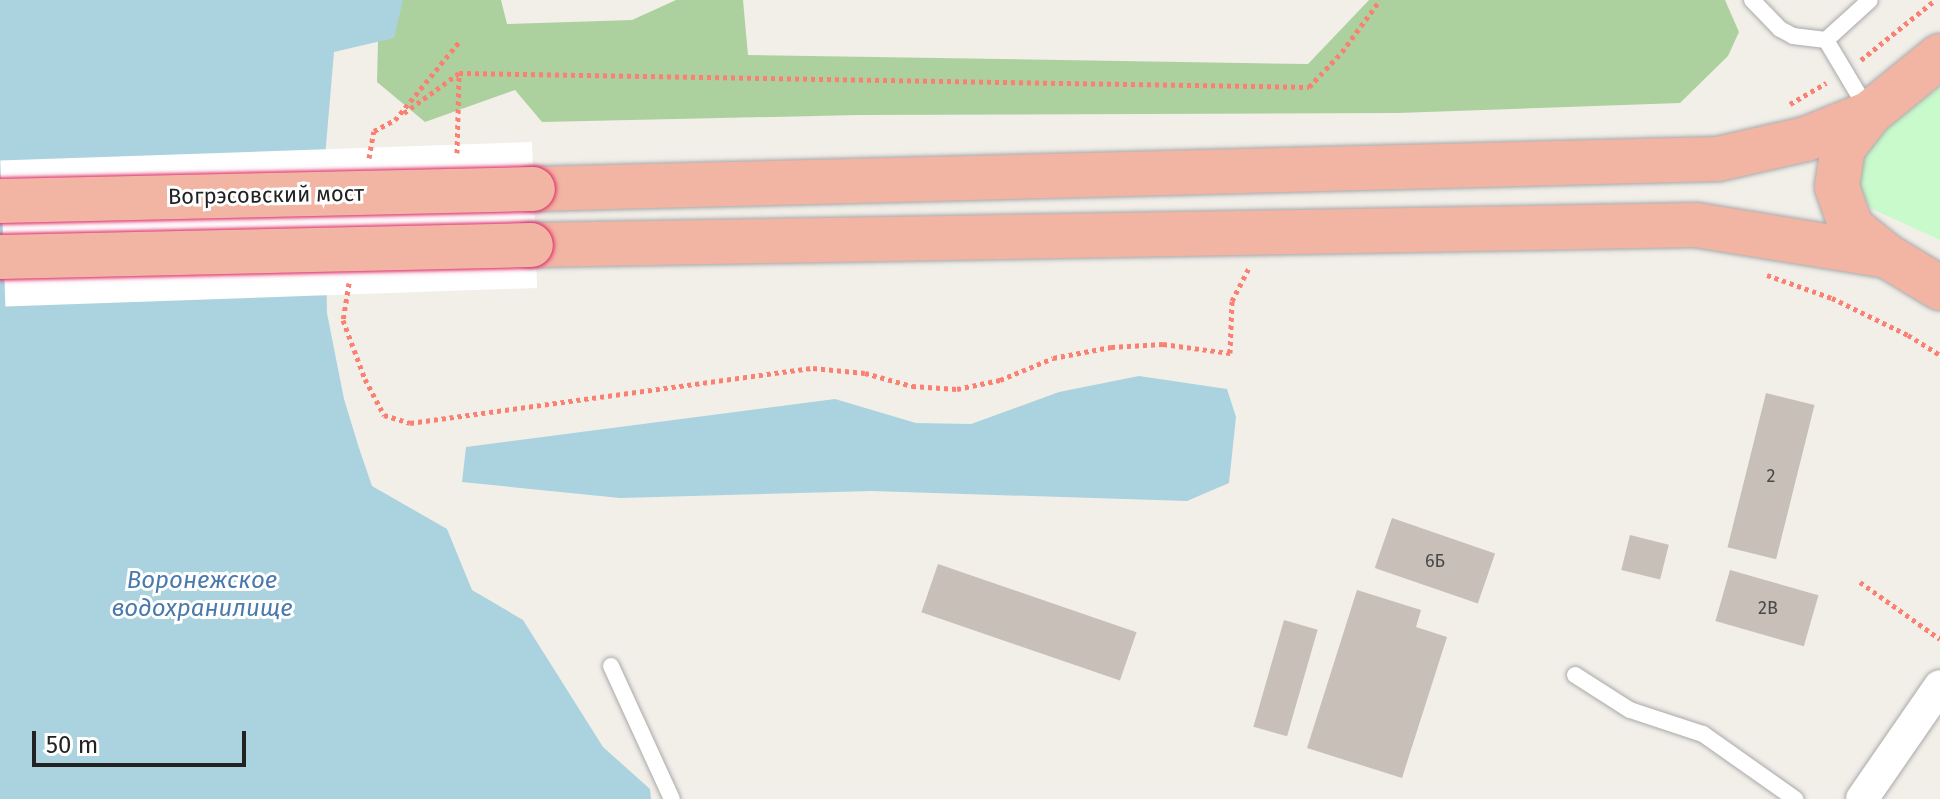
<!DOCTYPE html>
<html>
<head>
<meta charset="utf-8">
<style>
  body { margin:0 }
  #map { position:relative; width:1940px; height:799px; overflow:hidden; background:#f2efe9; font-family:"Fira Sans",sans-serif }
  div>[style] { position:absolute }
  .forest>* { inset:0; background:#add19e }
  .park>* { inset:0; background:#c8facc }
  .water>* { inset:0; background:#aad3df }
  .pier>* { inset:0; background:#fff; transform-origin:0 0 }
  .building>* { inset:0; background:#c7bfb8; transform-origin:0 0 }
  .path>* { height:5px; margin-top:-2.5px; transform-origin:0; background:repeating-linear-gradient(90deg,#fa8072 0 4px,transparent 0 8px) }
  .roads { filter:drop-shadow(0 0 2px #a9a9a9) drop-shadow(0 0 2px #a9a9a9) }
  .service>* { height:16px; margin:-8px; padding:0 8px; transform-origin:8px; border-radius:8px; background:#fff }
  .minor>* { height:32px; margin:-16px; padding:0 16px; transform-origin:16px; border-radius:16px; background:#fff }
  .trunk>* { height:44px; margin:-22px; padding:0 22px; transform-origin:22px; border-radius:22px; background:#f2b4a3 }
  .bridges { filter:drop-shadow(0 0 2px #dc2a67) drop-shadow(0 0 2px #dc2a67) }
  .trunk-bridge>* { height:44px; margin:-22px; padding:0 22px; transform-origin:22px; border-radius:22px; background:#f2b4a3 }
  span { translate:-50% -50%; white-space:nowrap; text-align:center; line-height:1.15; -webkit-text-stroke:6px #fff; paint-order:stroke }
  .number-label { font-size:18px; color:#4b4948 }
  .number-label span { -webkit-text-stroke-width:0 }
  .street-label { font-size:22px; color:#222 }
  .water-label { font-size:24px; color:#4a7aab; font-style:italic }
  .scale { position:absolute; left:32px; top:731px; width:214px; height:36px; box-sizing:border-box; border:4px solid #222; border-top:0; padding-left:10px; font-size:24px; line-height:28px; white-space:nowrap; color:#222; -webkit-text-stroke:6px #fff; paint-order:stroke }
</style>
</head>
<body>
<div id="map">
  <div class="forest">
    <div style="clip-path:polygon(379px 0,501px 0,507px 24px,632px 20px,676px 0,743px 0,748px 55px,1308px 64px,1369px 0,1725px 0,1739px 32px,1728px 56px,1680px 103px,1398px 113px,859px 115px,542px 122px,515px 90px,425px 122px,377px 82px)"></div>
  </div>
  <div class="park">
    <div style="clip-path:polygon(1940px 86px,1940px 240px,1870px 208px,1858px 188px,1865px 145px)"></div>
  </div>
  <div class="water">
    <div style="clip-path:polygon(0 0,403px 0,394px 38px,334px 52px,324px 169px,327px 313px,344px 399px,359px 448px,372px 486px,447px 529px,472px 590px,523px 620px,603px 747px,650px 789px,651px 799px,0 799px)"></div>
    <div style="clip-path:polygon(1139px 376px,1227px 389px,1236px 417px,1229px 483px,1187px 501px,872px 491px,620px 498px,462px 482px,466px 447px,835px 399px,916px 423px,971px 424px,1059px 392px)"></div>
  </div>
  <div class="pier">
    <div style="left:532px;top:142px;width:146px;height:532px;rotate:88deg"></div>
  </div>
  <div class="building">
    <div style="left:1766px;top:393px;width:50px;height:159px;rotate:14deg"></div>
    <div style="left:1392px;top:518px;width:109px;height:53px;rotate:19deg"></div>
    <div style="left:1630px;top:535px;width:40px;height:36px;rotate:14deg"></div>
    <div style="left:938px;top:564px;width:210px;height:51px;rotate:19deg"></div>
    <div style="left:1730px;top:570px;width:92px;height:53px;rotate:16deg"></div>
    <div style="clip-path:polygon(1357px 590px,1421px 610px,1416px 627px,1447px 637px,1402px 778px,1307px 748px)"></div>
    <div style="left:1284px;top:620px;width:35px;height:111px;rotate:16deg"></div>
  </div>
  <div class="path">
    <div style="left:1861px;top:60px;width:95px;rotate:-39deg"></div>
    <div style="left:1790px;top:104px;width:42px;rotate:-30.3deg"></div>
    <div style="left:404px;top:113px;width:68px;rotate:-36deg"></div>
    <div style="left:459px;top:73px;width:850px;rotate:0.94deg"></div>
    <div style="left:1309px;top:87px;width:48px;rotate:-46.7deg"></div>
    <div style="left:1342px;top:52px;width:64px;rotate:-53.8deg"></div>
    <div style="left:457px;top:153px;width:79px;rotate:-88.5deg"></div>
    <div style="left:369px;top:158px;width:27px;rotate:-80deg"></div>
    <div style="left:374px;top:131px;width:24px;rotate:-28deg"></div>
    <div style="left:395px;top:120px;width:101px;rotate:-50.6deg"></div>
    <div style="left:1767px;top:275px;width:69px;rotate:19.5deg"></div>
    <div style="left:1832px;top:298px;width:85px;rotate:26deg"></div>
    <div style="left:1908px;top:335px;width:38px;rotate:32deg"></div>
    <div style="left:349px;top:283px;width:37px;rotate:99deg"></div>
    <div style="left:343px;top:320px;width:63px;rotate:69.6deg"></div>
    <div style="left:365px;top:379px;width:41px;rotate:62.2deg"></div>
    <div style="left:384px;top:415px;width:27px;rotate:17deg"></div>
    <div style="left:410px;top:423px;width:407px;rotate:-7.8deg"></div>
    <div style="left:813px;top:368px;width:52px;rotate:5.5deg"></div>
    <div style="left:865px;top:373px;width:49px;rotate:15.5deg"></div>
    <div style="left:912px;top:386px;width:45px;rotate:3.8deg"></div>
    <div style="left:957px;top:389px;width:44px;rotate:-11.8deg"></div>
    <div style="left:1000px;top:380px;width:57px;rotate:-22.5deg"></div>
    <div style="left:1053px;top:358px;width:59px;rotate:-10.7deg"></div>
    <div style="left:1111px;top:347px;width:52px;rotate:-3.3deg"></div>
    <div style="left:1163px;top:344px;width:68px;rotate:7.7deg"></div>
    <div style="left:1230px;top:353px;width:52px;rotate:-87.8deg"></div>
    <div style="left:1232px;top:301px;width:37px;rotate:-63deg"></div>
    <div style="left:1860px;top:582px;width:98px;rotate:35.5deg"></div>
  </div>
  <div class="roads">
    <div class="service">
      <div style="left:1752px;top:0;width:40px;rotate:46deg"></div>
      <div style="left:1780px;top:29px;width:15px;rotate:28deg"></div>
      <div style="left:1793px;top:36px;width:33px;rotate:7deg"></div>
      <div style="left:1826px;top:40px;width:84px;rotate:59.2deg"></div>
      <div style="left:1826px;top:40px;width:59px;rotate:-42.3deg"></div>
      <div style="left:611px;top:666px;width:146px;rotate:65.4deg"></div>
      <div style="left:1575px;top:675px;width:65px;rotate:32.5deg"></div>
      <div style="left:1630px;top:710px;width:77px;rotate:18.2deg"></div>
      <div style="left:1703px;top:734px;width:113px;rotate:35.2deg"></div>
    </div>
    <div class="minor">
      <div style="left:1862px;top:799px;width:137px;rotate:-55.4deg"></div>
    </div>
    <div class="trunk">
      <div style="left:1940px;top:56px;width:90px;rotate:140.8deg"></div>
      <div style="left:1870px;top:113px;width:44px;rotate:127.6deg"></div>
      <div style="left:1843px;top:148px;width:39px;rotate:99deg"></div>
      <div style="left:1837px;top:187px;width:42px;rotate:70.7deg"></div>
      <div style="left:1851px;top:227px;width:46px;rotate:38.9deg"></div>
      <div style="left:1887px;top:256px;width:62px;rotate:31.1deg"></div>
      <div style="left:533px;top:189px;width:1185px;rotate:-1.45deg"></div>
      <div style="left:1718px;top:159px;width:90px;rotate:-12.8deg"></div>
      <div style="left:1806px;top:139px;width:69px;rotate:-22.1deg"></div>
      <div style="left:531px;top:245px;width:1165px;rotate:-0.98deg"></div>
      <div style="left:1696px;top:225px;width:193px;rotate:9.2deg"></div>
    </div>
  </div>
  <div class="bridges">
    <div class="trunk-bridge">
      <div style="left:0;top:201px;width:533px;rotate:-1.29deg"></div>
      <div style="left:0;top:257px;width:531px;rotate:-1.29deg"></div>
    </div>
  </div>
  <div class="number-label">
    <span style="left:1771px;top:476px">2</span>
    <span style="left:1435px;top:561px">6Б</span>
    <span style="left:1768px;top:608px">2В</span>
  </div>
  <div class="street-label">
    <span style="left:266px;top:195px;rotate:-1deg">Вогрэсовский мост</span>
  </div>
  <div class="water-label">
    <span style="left:202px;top:595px">Воронежское<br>водохранилище</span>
  </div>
  <div class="scale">50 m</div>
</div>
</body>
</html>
